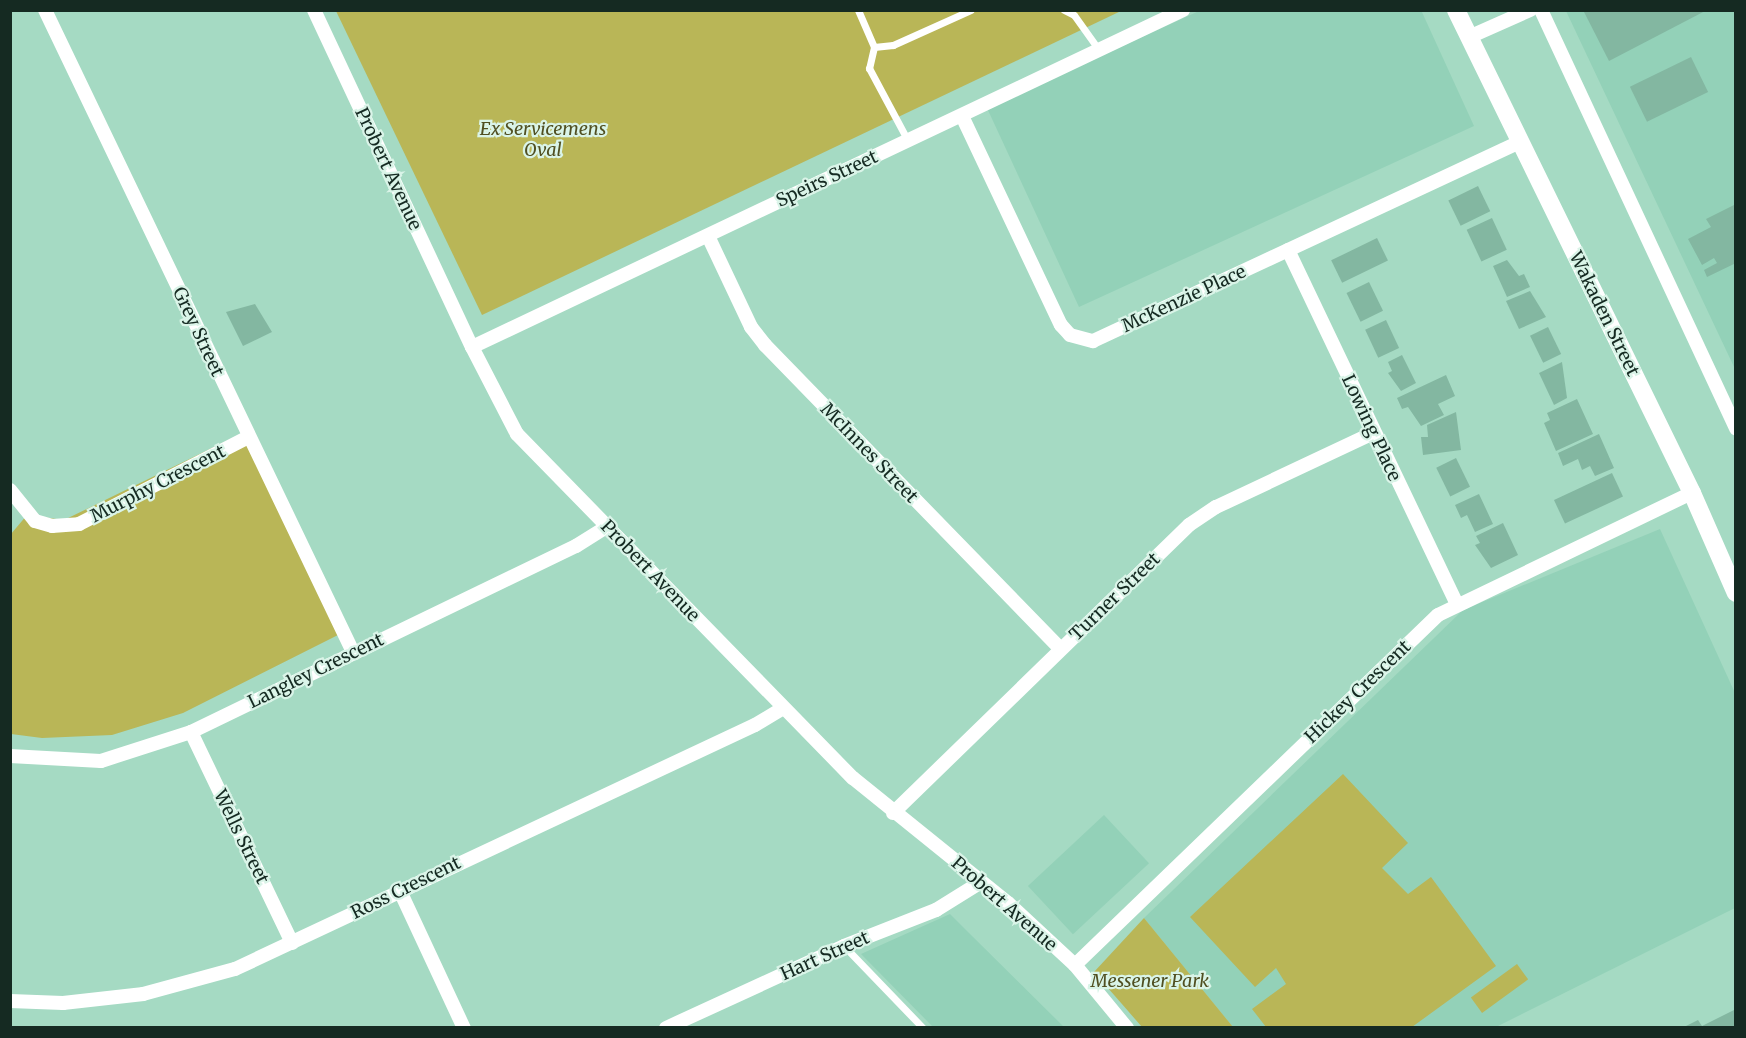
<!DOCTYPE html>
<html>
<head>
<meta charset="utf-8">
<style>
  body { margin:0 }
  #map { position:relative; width:1746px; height:1038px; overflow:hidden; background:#a5dac3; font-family:Merriweather,serif }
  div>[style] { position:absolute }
  .built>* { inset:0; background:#93d1b8; transform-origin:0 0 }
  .green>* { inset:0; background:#b9b657; transform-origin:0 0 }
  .building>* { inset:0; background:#83b7a1; transform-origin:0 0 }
  .service>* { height:7px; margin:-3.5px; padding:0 3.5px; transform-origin:3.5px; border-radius:3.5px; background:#fff }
  .minor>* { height:14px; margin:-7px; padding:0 7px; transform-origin:7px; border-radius:7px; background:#fff }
  .secondary>* { height:18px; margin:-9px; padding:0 9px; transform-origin:9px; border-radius:9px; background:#fff }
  span { translate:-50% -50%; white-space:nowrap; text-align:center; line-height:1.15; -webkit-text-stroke:4.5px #daf4e8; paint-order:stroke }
  .park-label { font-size:18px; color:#504f21; font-style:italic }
  .street-label { font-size:18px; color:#152a22 }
  .frame { position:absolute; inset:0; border:12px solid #152a22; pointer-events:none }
</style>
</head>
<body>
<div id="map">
  <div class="built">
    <div style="clip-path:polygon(1421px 10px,1474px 126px,1079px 307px,987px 108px,1199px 11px)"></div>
    <div style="clip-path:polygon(1566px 11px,1735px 11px,1735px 369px)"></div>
    <div style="clip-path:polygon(1660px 529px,1735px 693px,1735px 908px,1494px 1028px,1233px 1027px,1144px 918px,1463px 610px)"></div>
    <div style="left:1104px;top:815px;width:66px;height:104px;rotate:47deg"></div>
    <div style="clip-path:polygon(950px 914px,969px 933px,1064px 1027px,933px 1027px,861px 954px)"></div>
  </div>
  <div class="green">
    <div style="clip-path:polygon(336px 11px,1121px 11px,482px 315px)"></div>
    <div style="clip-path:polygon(245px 432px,340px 634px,183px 713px,112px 735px,42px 738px,11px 734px,11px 534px,27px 515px,64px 520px)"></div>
    <div style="clip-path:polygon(1343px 774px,1408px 843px,1382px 868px,1408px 894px,1431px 877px,1496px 966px,1412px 1027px,1266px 1027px,1252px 1009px,1286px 984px,1276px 968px,1255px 987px,1190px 917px)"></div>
    <div style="clip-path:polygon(1144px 918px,1233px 1027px,1142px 1027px,1094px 972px)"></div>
    <div style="left:1517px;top:964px;width:19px;height:57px;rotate:54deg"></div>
  </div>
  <div class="building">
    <div style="clip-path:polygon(1583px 10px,1707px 10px,1609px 61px)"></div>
    <div style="left:1691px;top:57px;width:39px;height:68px;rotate:64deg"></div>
    <div style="left:1478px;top:186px;width:28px;height:33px;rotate:64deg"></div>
    <div style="clip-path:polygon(1736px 204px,1736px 263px,1707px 277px,1704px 270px,1717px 263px,1714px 258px,1702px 265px,1688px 239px,1711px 227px,1706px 219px)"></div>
    <div style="left:1492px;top:218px;width:35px;height:28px;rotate:65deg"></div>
    <div style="left:1377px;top:238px;width:25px;height:51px;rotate:64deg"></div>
    <div style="clip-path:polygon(1507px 260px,1519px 276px,1524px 274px,1530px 287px,1507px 297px,1493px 266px)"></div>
    <div style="left:1369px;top:282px;width:32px;height:25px;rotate:64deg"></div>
    <div style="clip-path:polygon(1530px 291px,1546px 317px,1519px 329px,1506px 301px)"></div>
    <div style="clip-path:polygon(255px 304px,272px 332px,243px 346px,226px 312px)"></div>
    <div style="left:1386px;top:320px;width:31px;height:23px;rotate:65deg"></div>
    <div style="left:1548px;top:327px;width:30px;height:20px;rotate:64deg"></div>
    <div style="clip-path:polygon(1402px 355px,1416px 383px,1401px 391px,1388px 373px,1392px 371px,1388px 362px)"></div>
    <div style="clip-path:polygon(1562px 362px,1567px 398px,1554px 405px,1539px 373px)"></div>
    <div style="clip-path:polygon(1446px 375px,1455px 396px,1438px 404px,1444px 415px,1421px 426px,1408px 407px,1402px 409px,1397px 398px)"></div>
    <div style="clip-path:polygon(1577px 399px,1593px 434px,1556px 451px,1544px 423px,1550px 420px,1547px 413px)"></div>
    <div style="clip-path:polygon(1456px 412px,1461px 450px,1423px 455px,1421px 437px,1428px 437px,1427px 425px)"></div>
    <div style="clip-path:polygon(1599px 434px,1614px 468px,1595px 476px,1590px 466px,1582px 470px,1578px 459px,1563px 466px,1558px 453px)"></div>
    <div style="left:1456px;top:458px;width:32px;height:22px;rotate:64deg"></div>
    <div style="left:1612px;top:473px;width:26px;height:64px;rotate:65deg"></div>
    <div style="clip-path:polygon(1479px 494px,1493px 524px,1475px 532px,1467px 515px,1461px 518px,1455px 505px)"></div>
    <div style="clip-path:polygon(1503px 523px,1518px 555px,1491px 568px,1475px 545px,1480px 543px,1476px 536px)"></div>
    <div style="clip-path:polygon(1736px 1009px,1736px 1028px,1682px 1028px,1698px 1020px,1702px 1026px)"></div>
  </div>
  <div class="service">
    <div style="left:858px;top:10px;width:40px;rotate:66.6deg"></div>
    <div style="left:874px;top:47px;width:22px;rotate:103deg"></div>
    <div style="left:869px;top:68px;width:83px;rotate:61.9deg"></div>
    <div style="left:1064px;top:10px;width:11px;rotate:27deg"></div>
    <div style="left:1074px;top:15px;width:43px;rotate:54.5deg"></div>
    <div style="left:874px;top:47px;width:19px;rotate:-6deg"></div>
    <div style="left:893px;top:45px;width:85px;rotate:-24.2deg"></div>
    <div style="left:844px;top:946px;width:114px;rotate:46.1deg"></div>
  </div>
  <div class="minor">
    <div style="left:45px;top:10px;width:712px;rotate:64.37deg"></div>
    <div style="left:314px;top:10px;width:372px;rotate:64.9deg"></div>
    <div style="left:472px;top:347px;width:98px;rotate:62.7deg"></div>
    <div style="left:517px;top:434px;width:481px;rotate:45.7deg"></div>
    <div style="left:853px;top:778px;width:199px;rotate:38.9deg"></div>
    <div style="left:1008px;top:903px;width:91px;rotate:42.8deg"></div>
    <div style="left:1075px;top:965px;width:82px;rotate:50.5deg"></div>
    <div style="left:1541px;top:10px;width:462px;rotate:65deg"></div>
    <div style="left:1469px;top:37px;width:67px;rotate:-23.9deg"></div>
    <div style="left:962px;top:116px;width:231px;rotate:64.7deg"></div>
    <div style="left:1061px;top:325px;width:13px;rotate:48deg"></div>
    <div style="left:1070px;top:335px;width:24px;rotate:15deg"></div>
    <div style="left:1093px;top:341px;width:470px;rotate:-25deg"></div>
    <div style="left:708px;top:236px;width:101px;rotate:64.7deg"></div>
    <div style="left:751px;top:327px;width:23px;rotate:52deg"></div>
    <div style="left:765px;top:345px;width:423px;rotate:45.8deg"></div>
    <div style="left:1288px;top:250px;width:393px;rotate:64.5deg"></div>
    <div style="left:472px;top:347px;width:787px;rotate:-25.36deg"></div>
    <div style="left:10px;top:490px;width:40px;rotate:51deg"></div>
    <div style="left:35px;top:521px;width:18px;rotate:16deg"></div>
    <div style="left:52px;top:526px;width:27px;rotate:-4deg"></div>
    <div style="left:79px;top:524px;width:190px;rotate:-27.2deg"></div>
    <div style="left:191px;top:732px;width:234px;rotate:64.4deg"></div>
    <div style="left:10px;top:756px;width:91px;rotate:3.1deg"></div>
    <div style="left:101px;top:761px;width:95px;rotate:-17.9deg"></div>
    <div style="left:191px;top:732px;width:428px;rotate:-25.8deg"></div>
    <div style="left:576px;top:546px;width:36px;rotate:-32deg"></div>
    <div style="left:893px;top:813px;width:413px;rotate:-44.2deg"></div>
    <div style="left:1189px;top:525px;width:32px;rotate:-34deg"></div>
    <div style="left:1216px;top:507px;width:174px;rotate:-25.2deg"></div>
    <div style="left:400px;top:891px;width:151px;rotate:65deg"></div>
    <div style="left:1075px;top:965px;width:504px;rotate:-43.96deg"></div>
    <div style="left:1438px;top:615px;width:282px;rotate:-25.7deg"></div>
    <div style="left:10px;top:1001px;width:53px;rotate:2.2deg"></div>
    <div style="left:63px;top:1003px;width:81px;rotate:-6.4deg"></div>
    <div style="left:143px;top:994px;width:95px;rotate:-15.2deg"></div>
    <div style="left:235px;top:969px;width:574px;rotate:-25.14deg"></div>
    <div style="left:755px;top:725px;width:33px;rotate:-31deg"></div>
    <div style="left:666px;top:1028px;width:196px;rotate:-24.7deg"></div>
    <div style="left:844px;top:946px;width:99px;rotate:-21.4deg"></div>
    <div style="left:936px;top:910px;width:53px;rotate:-31.9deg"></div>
  </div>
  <div class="secondary">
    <div style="left:1456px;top:10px;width:538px;rotate:63.96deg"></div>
    <div style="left:1692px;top:493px;width:109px;rotate:66.3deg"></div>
  </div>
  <div class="park-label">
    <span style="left:543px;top:140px">Ex Servicemens<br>Oval</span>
    <span style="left:1150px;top:981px">Messener Park</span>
  </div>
  <div class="street-label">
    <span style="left:388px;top:169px;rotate:65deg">Probert Avenue</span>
    <span style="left:827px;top:179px;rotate:-25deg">Speirs Street</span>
    <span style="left:1184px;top:299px;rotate:-25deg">McKenzie Place</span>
    <span style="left:1604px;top:314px;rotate:64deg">Wakaden Street</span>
    <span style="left:198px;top:332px;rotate:65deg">Grey Street</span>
    <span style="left:1371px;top:428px;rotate:65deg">Lowing Place</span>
    <span style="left:869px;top:453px;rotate:46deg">McInnes Street</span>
    <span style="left:158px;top:484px;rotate:-27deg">Murphy Crescent</span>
    <span style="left:650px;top:571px;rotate:46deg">Probert Avenue</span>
    <span style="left:1115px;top:597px;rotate:-44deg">Turner Street</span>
    <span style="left:316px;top:671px;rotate:-26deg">Langley Crescent</span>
    <span style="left:1358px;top:692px;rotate:-44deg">Hickey Crescent</span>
    <span style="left:241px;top:837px;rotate:64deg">Wells Street</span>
    <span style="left:406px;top:888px;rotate:-26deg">Ross Crescent</span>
    <span style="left:1004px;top:904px;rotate:41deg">Probert Avenue</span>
    <span style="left:825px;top:956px;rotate:-24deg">Hart Street</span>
  </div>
  <div class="frame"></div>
</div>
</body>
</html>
